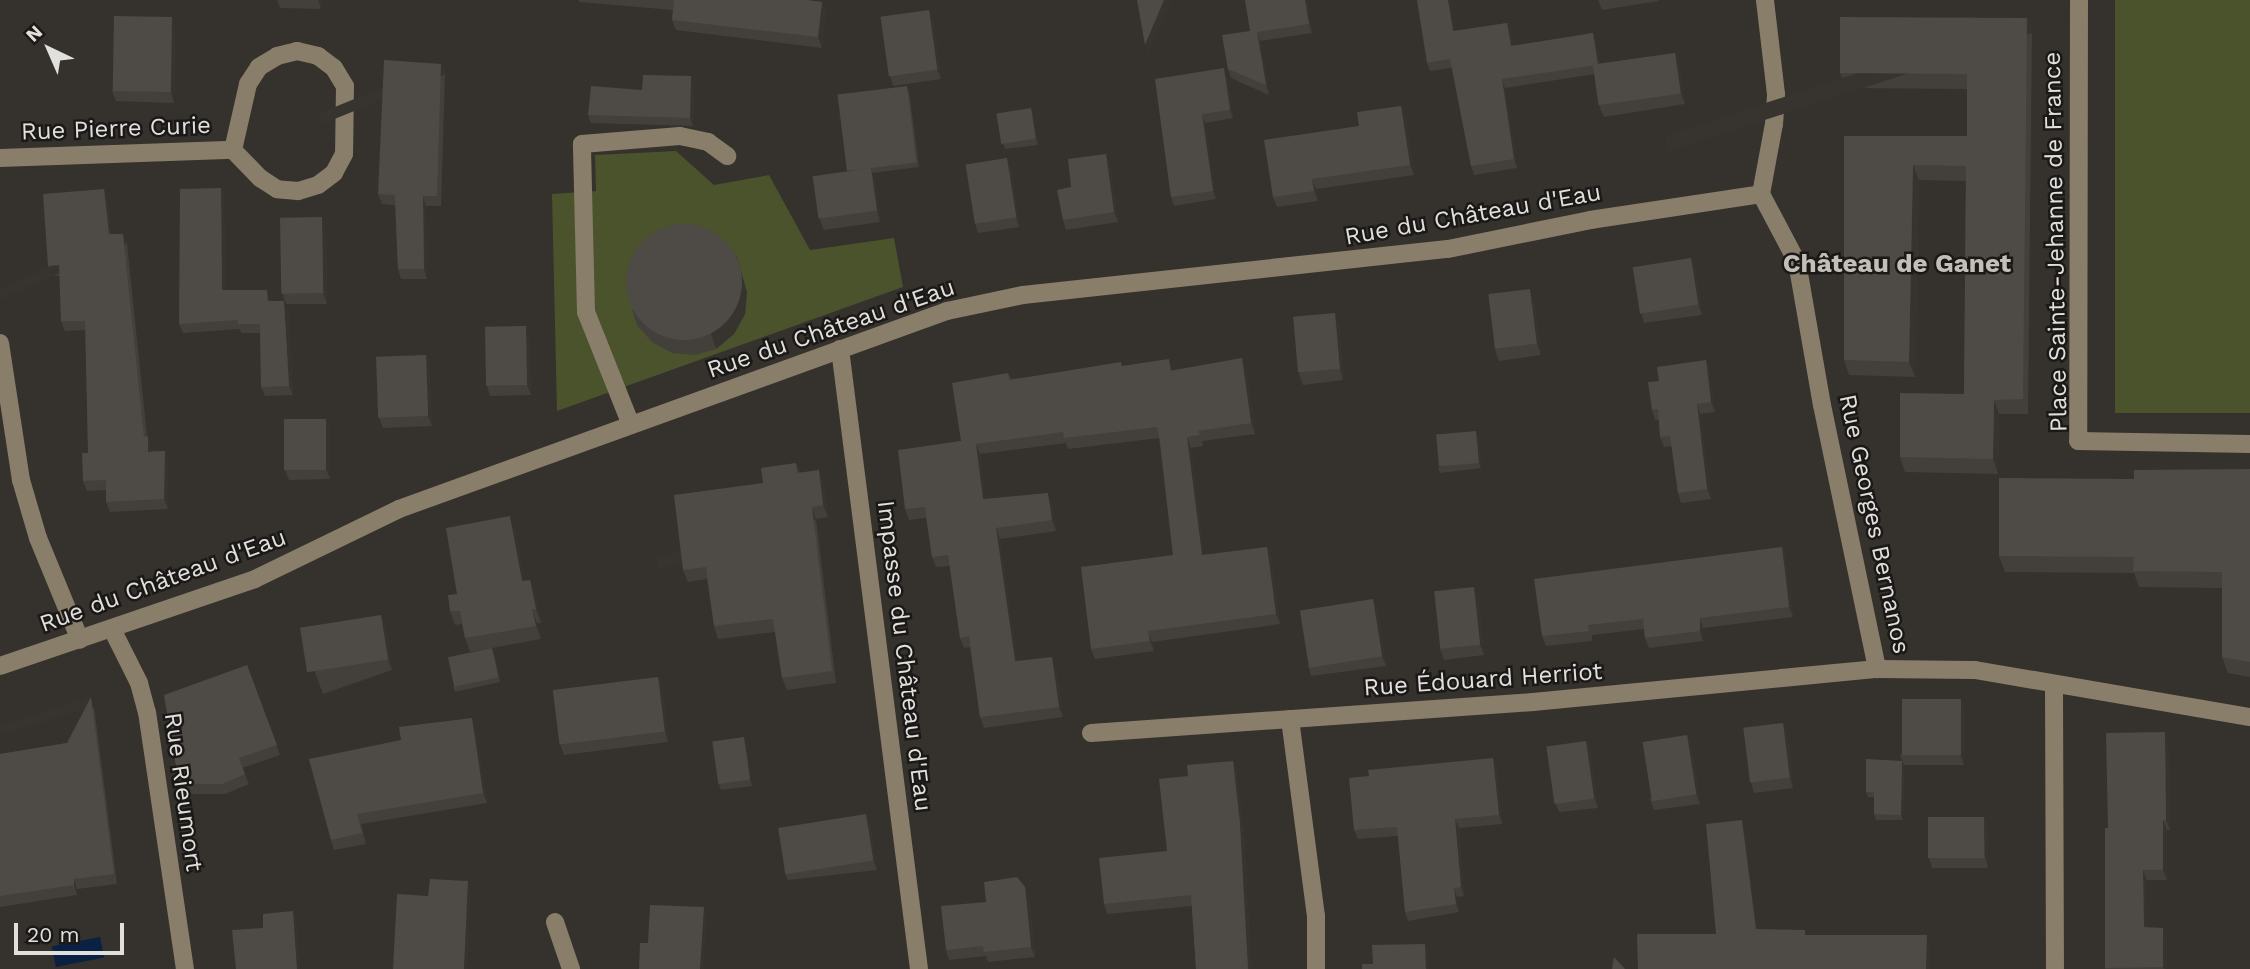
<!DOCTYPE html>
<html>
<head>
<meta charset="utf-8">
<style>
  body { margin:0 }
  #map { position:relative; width:2250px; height:969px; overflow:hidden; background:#35312c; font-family:"Work Sans",sans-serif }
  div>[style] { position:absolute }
  .green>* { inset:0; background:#4b532d; transform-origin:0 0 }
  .water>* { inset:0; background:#0a2144; transform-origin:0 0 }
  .minor>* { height:18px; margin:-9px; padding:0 9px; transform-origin:9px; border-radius:9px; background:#897e6a }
  .wall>* { inset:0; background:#43403b }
  .shaded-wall>* { inset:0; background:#373430; transform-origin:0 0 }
  .building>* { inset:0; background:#4e4a45; transform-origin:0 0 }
  .round { border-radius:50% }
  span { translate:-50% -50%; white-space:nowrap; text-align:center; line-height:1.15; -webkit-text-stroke:5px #1b1917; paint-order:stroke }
  .street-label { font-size:24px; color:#e2e0dd }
  .neighbourhood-label { font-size:26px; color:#c3beb8; font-weight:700 }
  .north { position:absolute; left:14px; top:14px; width:70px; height:70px; -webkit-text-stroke:5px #1b1917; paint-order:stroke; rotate:316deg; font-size:19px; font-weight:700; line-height:28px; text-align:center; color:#e2e0dd }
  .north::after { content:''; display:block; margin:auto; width:24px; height:32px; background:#e2e0dd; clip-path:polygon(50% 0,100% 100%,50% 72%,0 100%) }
  .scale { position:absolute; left:14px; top:923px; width:110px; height:32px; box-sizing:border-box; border:4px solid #e2e0dd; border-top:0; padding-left:9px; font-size:21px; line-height:24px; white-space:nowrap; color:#e2e0dd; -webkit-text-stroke:5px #1b1917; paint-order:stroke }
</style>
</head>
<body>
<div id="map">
  <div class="green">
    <div style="left:2115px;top:0;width:135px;height:413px"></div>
    <div style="clip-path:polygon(676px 151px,714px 185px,769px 175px,810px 250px,894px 238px,903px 287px,557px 411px,552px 194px,596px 191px,595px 155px)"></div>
  </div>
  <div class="water">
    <div style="left:100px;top:937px;width:21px;height:49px;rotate:79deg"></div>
  </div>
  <div class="minor">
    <div style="left:2079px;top:0;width:441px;rotate:90.1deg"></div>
    <div style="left:2078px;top:441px;width:172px;rotate:1deg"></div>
    <div style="left:297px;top:51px;width:22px;rotate:13deg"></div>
    <div style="left:318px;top:56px;width:20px;rotate:37deg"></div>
    <div style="left:334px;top:68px;width:21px;rotate:59deg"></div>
    <div style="left:345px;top:86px;width:68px;rotate:90.8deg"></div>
    <div style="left:344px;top:154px;width:21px;rotate:118deg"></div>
    <div style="left:334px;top:173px;width:20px;rotate:143deg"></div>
    <div style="left:318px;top:185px;width:21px;rotate:163deg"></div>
    <div style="left:298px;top:191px;width:21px;rotate:-175deg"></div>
    <div style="left:277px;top:189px;width:20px;rotate:-147deg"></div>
    <div style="left:260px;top:178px;width:39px;rotate:-134deg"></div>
    <div style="left:233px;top:150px;width:68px;rotate:-77.2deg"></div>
    <div style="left:248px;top:84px;width:20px;rotate:-57deg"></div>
    <div style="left:259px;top:67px;width:21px;rotate:-31deg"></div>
    <div style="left:277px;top:56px;width:21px;rotate:-14deg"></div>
    <div style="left:0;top:158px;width:233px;rotate:-2deg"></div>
    <div style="left:1761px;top:194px;width:77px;rotate:62.1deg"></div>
    <div style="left:1797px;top:262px;width:145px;rotate:80.1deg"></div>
    <div style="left:1822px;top:405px;width:270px;rotate:78.2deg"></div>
    <div style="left:1877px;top:669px;width:98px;rotate:0.6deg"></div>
    <div style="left:1975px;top:670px;width:279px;rotate:9.7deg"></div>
    <div style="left:1761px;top:194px;width:71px;rotate:-79.5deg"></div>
    <div style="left:1774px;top:124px;width:30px;rotate:-86deg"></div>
    <div style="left:1776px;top:94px;width:95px;rotate:-96.7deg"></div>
    <div style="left:0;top:343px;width:139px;rotate:81.3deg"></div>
    <div style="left:21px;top:480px;width:60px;rotate:73.7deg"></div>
    <div style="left:38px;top:538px;width:110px;rotate:67.6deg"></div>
    <div style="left:840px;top:349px;width:625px;rotate:82.74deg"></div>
    <div style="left:631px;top:425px;width:122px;rotate:-111.7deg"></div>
    <div style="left:586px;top:312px;width:168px;rotate:-91.4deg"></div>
    <div style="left:582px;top:144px;width:98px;rotate:-4.7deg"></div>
    <div style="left:680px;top:136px;width:29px;rotate:12deg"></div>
    <div style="left:708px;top:142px;width:24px;rotate:36deg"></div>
    <div style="left:112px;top:629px;width:60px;rotate:63.4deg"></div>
    <div style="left:139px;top:683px;width:30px;rotate:75deg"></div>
    <div style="left:147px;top:712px;width:260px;rotate:81.6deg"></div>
    <div style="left:0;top:666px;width:269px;rotate:-18.8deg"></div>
    <div style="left:255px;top:579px;width:160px;rotate:-25.9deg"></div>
    <div style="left:399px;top:509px;width:583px;rotate:-19.87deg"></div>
    <div style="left:947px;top:311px;width:78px;rotate:-11.9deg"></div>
    <div style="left:1023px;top:295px;width:427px;rotate:-6.2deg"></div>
    <div style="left:1448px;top:249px;width:145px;rotate:-11.5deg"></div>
    <div style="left:1590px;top:220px;width:173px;rotate:-8.6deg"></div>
    <div style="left:2054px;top:685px;width:284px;rotate:89.8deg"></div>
    <div style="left:1290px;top:719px;width:199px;rotate:82.5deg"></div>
    <div style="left:1316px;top:916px;width:53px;rotate:90deg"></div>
    <div style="left:1091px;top:733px;width:443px;rotate:-4deg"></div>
    <div style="left:1533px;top:702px;width:346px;rotate:-5.5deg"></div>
    <div style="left:555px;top:922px;width:50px;rotate:71.2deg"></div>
  </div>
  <div class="wall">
    <div style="clip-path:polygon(277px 0,322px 0,321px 9px,280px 8px)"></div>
    <div style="clip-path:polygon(579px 0,806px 0,822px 2px,826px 12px,822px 48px,676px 30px,672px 20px,673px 10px,579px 2px)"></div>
    <div style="clip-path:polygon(1307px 0,1312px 33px,1260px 41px,1269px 95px,1231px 78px,1228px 69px,1250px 31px)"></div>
    <div style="clip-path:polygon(1450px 0,1455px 31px,1507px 23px,1510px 31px,1513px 46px,1593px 33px,1596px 42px,1600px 64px,1675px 53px,1678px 62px,1685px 104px,1604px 117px,1600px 108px,1595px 74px,1505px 88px,1517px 168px,1474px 175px,1471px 166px,1452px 68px,1430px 71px,1427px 63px)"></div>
    <div style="clip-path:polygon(1598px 0,1659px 0,1659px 1px,1602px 10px)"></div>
    <div style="clip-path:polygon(929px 10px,933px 20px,941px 79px,893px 86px,890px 75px)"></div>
    <div style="clip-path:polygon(2027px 18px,2032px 33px,2028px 414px,1999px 414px,1998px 474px,1905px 472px,1900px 457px,1964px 394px,1966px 181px,1919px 180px,1915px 377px,1849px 375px,1844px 360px,1844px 136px,1967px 136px,1967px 89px,1845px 88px,1840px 73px)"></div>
    <div style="clip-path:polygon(175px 27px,174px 103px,116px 101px,112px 91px)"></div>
    <div style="clip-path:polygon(441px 64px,445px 74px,441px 206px,426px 206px,427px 279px,401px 279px,398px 269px,395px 205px,382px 204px,378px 194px)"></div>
    <div style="clip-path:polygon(691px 76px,694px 85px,693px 126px,591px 123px,588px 115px,642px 90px)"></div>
    <div style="clip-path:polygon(1227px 77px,1233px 118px,1205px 123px,1216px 199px,1174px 206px,1171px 197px,1155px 79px)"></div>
    <div style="clip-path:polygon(909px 91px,919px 167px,872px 173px,875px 179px,880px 222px,824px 230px,820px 220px,852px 171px,838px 97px)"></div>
    <div style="clip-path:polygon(1401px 106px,1405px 116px,1414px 175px,1316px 189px,1318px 201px,1277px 207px,1273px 197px,1359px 126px)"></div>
    <div style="clip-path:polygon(1031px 108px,1033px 114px,1038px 145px,1005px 149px,1003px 144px)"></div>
    <div style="clip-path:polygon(1106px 154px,1110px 165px,1118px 222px,1066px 230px,1063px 220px,1071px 187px)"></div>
    <div style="clip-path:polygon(1011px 168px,1019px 227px,978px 233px,975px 223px)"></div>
    <div style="clip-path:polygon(221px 188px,225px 197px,225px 290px,271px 299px,271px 301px,288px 310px,293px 395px,265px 396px,261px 387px,260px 333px,241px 333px,240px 329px,183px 333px,179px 324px)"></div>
    <div style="clip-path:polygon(104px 189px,107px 199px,111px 234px,123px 234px,127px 243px,147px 436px,151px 446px,151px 451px,165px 451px,168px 461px,168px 509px,110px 512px,106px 502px,106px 490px,87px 491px,83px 481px,88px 453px,86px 330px,65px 331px,61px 321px,60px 276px,52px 276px,48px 266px)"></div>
    <div style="clip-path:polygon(326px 228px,327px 304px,286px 304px,282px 293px)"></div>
    <div style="clip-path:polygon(736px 255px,747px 292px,745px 314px,734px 334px,716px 349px,695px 355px,672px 353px,652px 342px,637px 325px,632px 310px)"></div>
    <div style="clip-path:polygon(1691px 258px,1695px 269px,1702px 315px,1644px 323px,1641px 312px)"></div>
    <div style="clip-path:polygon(1534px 300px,1541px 355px,1499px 361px,1495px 350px)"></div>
    <div style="clip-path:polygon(1335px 313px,1339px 324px,1343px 380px,1303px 385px,1299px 374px)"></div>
    <div style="clip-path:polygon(529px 336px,531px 395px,490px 396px,487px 386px)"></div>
    <div style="clip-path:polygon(426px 355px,429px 365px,432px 426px,383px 428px,379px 418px)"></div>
    <div style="clip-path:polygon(1242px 358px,1246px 368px,1255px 434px,1202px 441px,1203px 446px,1191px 448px,1204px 555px,1267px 547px,1271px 557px,1280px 624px,1152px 642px,1154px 651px,1095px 659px,1091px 649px,1173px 555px,1159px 438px,1068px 449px,1066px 443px,980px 454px,985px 499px,1052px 504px,1056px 531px,1000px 539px,1017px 661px,1056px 667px,1063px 717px,984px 728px,980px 717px,970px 647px,964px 648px,960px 638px,950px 566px,936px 567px,932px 557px,926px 518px,909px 520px,905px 509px,961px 441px,1008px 373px,1011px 379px,1123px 366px,1173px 370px)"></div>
    <div style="clip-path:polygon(1706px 360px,1709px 370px,1715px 412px,1700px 414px,1711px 499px,1681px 503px,1678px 493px,1672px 446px,1664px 447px,1660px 437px,1659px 420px,1655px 420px,1652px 410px)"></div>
    <div style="clip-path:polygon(326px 419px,330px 429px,330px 479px,289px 480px,285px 470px)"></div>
    <div style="clip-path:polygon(1478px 436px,1481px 468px,1440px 473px,1438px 468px)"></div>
    <div style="clip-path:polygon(796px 463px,799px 472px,824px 482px,828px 517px,816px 519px,836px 683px,787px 690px,782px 678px,775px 632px,718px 639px,714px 626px,707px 579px,688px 582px,683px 570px,763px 483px)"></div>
    <div style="clip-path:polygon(2250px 469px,2250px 677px,2228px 673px,2222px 657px,2222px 588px,2139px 587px,2134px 573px,2005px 572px,1999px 556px,2134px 479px)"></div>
    <div style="clip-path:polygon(515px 529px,524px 581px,530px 580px,535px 593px,541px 623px,537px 623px,541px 639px,470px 652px,465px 638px,462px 624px,455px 625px,450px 611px,457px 594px)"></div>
    <div style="clip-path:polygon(1782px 547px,1785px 557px,1793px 617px,1703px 628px,1703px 641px,1649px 648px,1645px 638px,1644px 629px,1592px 635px,1592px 641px,1546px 646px,1542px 636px)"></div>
    <div style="clip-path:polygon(1478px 597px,1484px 655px,1444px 660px,1440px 649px)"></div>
    <div style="clip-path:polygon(1373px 599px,1377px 609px,1386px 666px,1311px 676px,1308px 665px)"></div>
    <div style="clip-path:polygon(381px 615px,385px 625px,392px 670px,323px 694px,304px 642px)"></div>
    <div style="clip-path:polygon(494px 654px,500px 682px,455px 692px,453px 687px)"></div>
    <div style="clip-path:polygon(247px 665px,280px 755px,242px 768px,249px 784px,225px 794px,183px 794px,179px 784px)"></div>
    <div style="clip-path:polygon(658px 677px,662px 687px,668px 742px,564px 755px,560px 744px)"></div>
    <div style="clip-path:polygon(94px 707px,117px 884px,77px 889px,77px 895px,0 907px,0 754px,67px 743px)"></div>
    <div style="clip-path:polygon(1965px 709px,1964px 765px,1904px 765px,1900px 755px)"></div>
    <div style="clip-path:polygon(1783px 723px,1787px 733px,1793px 788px,1754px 793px,1751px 782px)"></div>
    <div style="clip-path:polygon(475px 729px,487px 803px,361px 824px,366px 844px,334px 850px,331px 840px,309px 759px)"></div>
    <div style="clip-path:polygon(1687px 735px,1691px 745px,1700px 804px,1654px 810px,1650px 799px)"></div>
    <div style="clip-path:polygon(1586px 741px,1590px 752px,1598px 808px,1559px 812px,1555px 802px)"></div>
    <div style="clip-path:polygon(746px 743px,752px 786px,721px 790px,719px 785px)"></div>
    <div style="clip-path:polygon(2169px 743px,2170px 830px,2167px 830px,2167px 880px,2147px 880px,2147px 927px,2167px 938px,2167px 969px,2105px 969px)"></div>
    <div style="clip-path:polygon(1493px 758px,1496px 767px,1502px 824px,1459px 828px,1464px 896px,1457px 897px,1459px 912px,1408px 921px,1405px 912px,1398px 836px,1358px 839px,1354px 830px)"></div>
    <div style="clip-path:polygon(1233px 761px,1236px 771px,1244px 833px,1251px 969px,1196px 969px,1192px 906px,1107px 914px,1104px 904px,1167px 851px,1188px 776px)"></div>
    <div style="clip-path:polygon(1902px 761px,1904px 767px,1903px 820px,1876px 820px,1874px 814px,1874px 797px,1868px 797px,1866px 792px)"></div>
    <div style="clip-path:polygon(1984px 817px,1988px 827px,1988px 868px,1932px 868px,1929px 858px)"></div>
    <div style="clip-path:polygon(870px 824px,877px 870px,788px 880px,784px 870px)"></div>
    <div style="clip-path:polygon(1025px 887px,1029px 898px,1035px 957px,988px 962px,986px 956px,949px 960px,946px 950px,986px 902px)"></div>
  </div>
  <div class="shaded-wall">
    <div style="clip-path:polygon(318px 0,322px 0,321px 9px)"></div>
    <div style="clip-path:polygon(1164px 0,1172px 0,1148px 55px,1145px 45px)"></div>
    <div style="clip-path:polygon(1305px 0,1307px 0,1312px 33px,1309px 24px)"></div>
    <div style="clip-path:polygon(1448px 0,1450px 0,1457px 40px,1453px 31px)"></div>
    <div style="clip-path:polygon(822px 2px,826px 12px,822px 48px,818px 37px)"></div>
    <div style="clip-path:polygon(929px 10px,933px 20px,941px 79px,937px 69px)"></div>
    <div style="clip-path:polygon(172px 17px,175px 27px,174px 103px,171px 93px)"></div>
    <div style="left:2027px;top:18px;width:16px;height:381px;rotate:72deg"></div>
    <div style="clip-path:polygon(1507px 23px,1510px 31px,1514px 54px,1511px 46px)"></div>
    <div style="clip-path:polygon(1257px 32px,1260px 41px,1269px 95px,1266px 85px)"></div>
    <div style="clip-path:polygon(1593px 33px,1596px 42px,1602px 73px,1598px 65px)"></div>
    <div style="clip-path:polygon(1675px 53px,1678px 62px,1685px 104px,1681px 94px)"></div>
    <div style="left:441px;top:64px;width:11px;height:132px;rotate:68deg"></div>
    <div style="clip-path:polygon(1224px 68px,1227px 77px,1233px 118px,1230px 110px)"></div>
    <div style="clip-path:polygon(691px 76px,694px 85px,693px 126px,690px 118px)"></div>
    <div style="clip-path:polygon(1502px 79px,1505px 88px,1517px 168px,1514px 159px)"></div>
    <div style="left:907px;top:86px;width:5px;height:77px;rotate:68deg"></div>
    <div style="clip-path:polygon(1401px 106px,1405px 116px,1414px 175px,1410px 165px)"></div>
    <div style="clip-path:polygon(1031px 108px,1033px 114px,1038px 145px,1036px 139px)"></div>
    <div style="clip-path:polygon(1202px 114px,1205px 123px,1216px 199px,1213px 191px)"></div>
    <div style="clip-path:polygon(1106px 154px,1110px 165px,1118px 222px,1114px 212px)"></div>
    <div style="clip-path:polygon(1007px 158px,1011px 168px,1019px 227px,1016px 217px)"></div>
    <div style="clip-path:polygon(1913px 165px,1919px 180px,1915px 377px,1909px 362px)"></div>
    <div style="clip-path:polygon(871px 168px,875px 179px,880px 222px,877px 211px)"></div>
    <div style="clip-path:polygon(1312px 179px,1316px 189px,1318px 201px,1314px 191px)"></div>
    <div style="clip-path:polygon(221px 188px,225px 197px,226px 299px,222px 290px)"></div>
    <div style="clip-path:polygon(104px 189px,107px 199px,112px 244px,109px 234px)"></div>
    <div style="clip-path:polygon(423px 196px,426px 206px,427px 279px,424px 269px)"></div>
    <div style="clip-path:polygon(322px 217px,326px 228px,327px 304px,323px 293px)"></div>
    <div style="left:123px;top:234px;width:10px;height:204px;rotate:66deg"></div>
    <div style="clip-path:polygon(736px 255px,747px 292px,745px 314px,734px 334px,716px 349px,711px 334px)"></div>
    <div style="clip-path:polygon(1691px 258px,1695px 269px,1702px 315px,1698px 304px)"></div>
    <div style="clip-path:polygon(1530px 289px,1534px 300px,1541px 355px,1537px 344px)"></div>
    <div style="clip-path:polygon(267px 290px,271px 299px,271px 310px,268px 301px)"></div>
    <div style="clip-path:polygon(284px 301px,288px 310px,293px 395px,289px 386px)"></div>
    <div style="clip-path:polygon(1335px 313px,1339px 324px,1343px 380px,1340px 369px)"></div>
    <div style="clip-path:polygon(526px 326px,529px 336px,531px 395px,527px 385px)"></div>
    <div style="clip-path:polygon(426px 355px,429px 365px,432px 426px,428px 416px)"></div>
    <div style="clip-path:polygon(1242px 358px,1246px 368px,1255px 434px,1251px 423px)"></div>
    <div style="clip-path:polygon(1706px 360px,1709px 370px,1715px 412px,1711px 402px)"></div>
    <div style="clip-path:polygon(1994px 400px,1999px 414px,1998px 474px,1993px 459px)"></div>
    <div style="clip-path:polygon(1697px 404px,1700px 414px,1711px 499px,1707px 489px)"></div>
    <div style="clip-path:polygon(326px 419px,330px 429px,330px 479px,326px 469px)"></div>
    <div style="clip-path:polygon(1476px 431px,1478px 436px,1481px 468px,1479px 463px)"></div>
    <div style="clip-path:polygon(148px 436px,151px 446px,152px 461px,148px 452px)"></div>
    <div style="clip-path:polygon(1187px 437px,1191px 448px,1206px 566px,1202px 555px)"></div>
    <div style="clip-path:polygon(976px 444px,980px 454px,987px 510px,983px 499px)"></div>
    <div style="clip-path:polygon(165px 451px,168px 461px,168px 509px,164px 499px)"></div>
    <div style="clip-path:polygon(819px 470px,824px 482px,828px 517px,823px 505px)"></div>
    <div style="clip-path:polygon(1048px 493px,1052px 504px,1056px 531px,1052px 520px)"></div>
    <div style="left:812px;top:507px;width:13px;height:165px;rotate:72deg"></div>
    <div style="clip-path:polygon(510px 516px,515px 529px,527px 595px,522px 581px)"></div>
    <div style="clip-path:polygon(996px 528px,1000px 539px,1019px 672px,1015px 661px)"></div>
    <div style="clip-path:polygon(1267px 547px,1271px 557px,1280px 624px,1276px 614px)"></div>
    <div style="clip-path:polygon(1782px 547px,1785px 557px,1793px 617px,1789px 607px)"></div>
    <div style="clip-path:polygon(530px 580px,535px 593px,541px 623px,536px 609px)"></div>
    <div style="clip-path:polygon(1474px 587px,1478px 597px,1484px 655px,1480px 645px)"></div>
    <div style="clip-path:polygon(1373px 599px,1377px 609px,1386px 666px,1382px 656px)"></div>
    <div style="clip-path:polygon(532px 609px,537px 623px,541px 639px,536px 626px)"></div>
    <div style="clip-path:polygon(381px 615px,385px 625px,392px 670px,388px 659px)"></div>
    <div style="clip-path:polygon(1700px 618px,1703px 628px,1703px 641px,1700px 631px)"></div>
    <div style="clip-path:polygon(1148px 631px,1152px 642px,1154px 651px,1150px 641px)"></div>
    <div style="clip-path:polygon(1052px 657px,1056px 667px,1063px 717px,1059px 707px)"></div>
    <div style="clip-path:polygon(658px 677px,662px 687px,668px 742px,665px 732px)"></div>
    <div style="left:91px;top:697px;width:10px;height:178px;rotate:73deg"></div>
    <div style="clip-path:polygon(1961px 699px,1965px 709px,1964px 765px,1960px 754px)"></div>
    <div style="clip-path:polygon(472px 718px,475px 729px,487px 803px,483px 793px)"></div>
    <div style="clip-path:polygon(1783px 723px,1787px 733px,1793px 788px,1790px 778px)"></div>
    <div style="clip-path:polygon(2165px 732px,2169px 743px,2170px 830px,2166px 820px)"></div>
    <div style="clip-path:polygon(1687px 735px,1691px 745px,1700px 804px,1696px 794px)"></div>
    <div style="clip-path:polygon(744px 737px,746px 743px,752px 786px,750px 780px)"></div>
    <div style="clip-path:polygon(1586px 741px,1590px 752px,1598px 808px,1594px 798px)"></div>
    <div style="clip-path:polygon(1493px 758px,1496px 767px,1502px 824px,1499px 815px)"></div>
    <div style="clip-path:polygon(1233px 761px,1236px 771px,1244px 833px,1251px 969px,1248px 969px)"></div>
    <div style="clip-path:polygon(1902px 761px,1904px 767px,1903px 820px,1901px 815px)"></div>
    <div style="clip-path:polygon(866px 814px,870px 824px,877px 870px,873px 860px)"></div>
    <div style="clip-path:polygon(1984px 817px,1988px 827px,1988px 868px,1985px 857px)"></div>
    <div style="clip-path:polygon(1455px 819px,1459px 828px,1464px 896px,1461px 887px)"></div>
    <div style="clip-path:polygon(1742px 820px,1745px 829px,1759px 938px,1756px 929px)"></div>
    <div style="clip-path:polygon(2163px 820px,2167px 830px,2167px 880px,2163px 870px)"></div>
    <div style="clip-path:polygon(2143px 870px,2147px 880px,2148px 938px,2144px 927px)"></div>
    <div style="clip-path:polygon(74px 879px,77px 889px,77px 895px,74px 885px)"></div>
    <div style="clip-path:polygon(468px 881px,471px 891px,468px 969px,464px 969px)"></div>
    <div style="clip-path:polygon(1025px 887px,1029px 898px,1035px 957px,1031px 947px)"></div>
    <div style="clip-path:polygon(1454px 888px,1457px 897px,1459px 912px,1456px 904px)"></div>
    <div style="clip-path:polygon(704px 907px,707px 917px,704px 969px,700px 969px)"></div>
    <div style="clip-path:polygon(293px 911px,297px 921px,300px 969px,297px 969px)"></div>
    <div style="clip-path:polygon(2163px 928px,2167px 938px,2167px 969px,2164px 969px,2163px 967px)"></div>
    <div style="clip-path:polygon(1927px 935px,1930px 944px,1930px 969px,1926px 969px)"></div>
    <div style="clip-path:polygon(1425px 944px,1428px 954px,1429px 969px,1426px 969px)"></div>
  </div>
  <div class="building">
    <div style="clip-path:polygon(671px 0,806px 0,822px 2px,818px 37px,672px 20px,674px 0)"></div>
    <div style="clip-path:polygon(1137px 0,1164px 0,1145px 45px)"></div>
    <div style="clip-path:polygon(1245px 0,1305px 0,1309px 24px,1257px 32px,1266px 85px,1228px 69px,1222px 35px,1250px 31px)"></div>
    <div style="clip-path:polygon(1417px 0,1448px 0,1453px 31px,1507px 23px,1511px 46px,1593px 33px,1598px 65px,1502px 79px,1514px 159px,1471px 166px,1450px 59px,1427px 63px)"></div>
    <div style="left:929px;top:10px;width:60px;height:49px;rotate:82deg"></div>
    <div style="left:114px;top:16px;width:58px;height:75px;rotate:1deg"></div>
    <div style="clip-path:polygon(1840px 17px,2027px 18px,2023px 399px,1994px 400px,1993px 459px,1900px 457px,1900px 393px,1964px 394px,1966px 166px,1913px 165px,1909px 362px,1844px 360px,1844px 136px,1967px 136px,1967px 74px,1840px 73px)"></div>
    <div style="left:1675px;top:53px;width:41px;height:83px;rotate:82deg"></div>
    <div style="clip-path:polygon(384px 60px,441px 64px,437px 196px,423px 196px,424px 269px,398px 269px,395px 195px,378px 194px)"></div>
    <div style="clip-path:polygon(1224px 68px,1230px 110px,1202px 114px,1213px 191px,1171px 197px,1155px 79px)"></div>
    <div style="clip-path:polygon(643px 75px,691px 76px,690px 118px,588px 115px,591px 86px,642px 90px)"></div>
    <div style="left:907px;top:86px;width:77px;height:70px;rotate:83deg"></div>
    <div style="clip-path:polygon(1401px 106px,1410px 165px,1312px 179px,1314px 191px,1273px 197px,1264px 140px,1359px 126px,1357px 112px)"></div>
    <div style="left:1031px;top:108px;width:31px;height:35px;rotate:81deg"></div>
    <div style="clip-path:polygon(1106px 154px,1114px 212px,1063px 220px,1057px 190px,1071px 187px,1068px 159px)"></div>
    <div style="left:1007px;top:158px;width:60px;height:42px;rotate:81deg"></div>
    <div style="left:871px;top:168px;width:43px;height:59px;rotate:82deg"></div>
    <div style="clip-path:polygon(221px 188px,222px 290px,267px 290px,268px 301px,284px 301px,289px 386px,261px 387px,260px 324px,238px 324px,238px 320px,179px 324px,180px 189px)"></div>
    <div style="clip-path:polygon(104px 189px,109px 234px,123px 234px,144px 437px,148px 436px,148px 452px,165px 451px,164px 499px,106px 502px,106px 480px,83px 481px,82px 453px,88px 453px,85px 321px,61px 321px,59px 265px,48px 266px,43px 194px)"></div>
    <div style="left:322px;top:217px;width:76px;height:42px;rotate:89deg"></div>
    <div class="round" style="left:626px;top:224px;width:116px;height:116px"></div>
    <div style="left:1691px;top:258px;width:47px;height:59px;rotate:81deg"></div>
    <div style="left:1530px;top:289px;width:55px;height:42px;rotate:83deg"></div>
    <div style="left:1335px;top:313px;width:56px;height:42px;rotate:85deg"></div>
    <div style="left:526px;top:326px;width:59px;height:41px;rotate:89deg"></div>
    <div style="left:426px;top:355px;width:61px;height:50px;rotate:88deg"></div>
    <div style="clip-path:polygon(1242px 358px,1251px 423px,1198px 431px,1200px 435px,1187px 437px,1202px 555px,1267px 547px,1276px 614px,1148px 631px,1150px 641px,1091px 649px,1081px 567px,1173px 555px,1160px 441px,1157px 427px,1064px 438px,1063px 432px,976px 444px,983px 499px,1048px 493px,1052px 520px,996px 528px,1015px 661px,1052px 657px,1059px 707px,980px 717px,969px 636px,960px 638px,948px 555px,932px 557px,925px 507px,905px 509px,898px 450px,961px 441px,952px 383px,1008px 373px,1009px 380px,1121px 362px,1122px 366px,1169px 359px,1171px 371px)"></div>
    <div style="clip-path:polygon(1706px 360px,1711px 402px,1697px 404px,1707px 489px,1678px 493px,1670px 436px,1660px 437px,1658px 409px,1652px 410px,1648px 382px,1659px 381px,1657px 367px)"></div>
    <div style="left:284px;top:419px;width:42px;height:51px"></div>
    <div style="left:1476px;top:431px;width:32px;height:40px;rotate:85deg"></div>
    <div style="clip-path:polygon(796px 463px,797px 473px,819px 470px,823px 505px,812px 507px,832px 671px,782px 678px,773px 619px,714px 626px,706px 567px,683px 570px,674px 495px,763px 483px,761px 468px)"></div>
    <div style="clip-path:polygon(2250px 469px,2250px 662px,2222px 657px,2222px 572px,2133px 571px,2134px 557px,1999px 556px,1999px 478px,2134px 479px,2134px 470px)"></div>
    <div style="clip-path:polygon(510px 516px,522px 581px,530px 580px,536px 609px,532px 609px,536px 626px,465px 638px,460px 611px,450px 611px,448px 595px,457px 594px,446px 528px)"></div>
    <div style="clip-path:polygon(1782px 547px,1789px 607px,1700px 618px,1700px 631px,1645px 638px,1643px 619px,1588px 625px,1589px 631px,1542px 636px,1534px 579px)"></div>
    <div style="left:1474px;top:587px;width:58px;height:40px;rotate:84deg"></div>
    <div style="left:1373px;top:599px;width:58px;height:74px;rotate:81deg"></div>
    <div style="left:381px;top:615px;width:45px;height:82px;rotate:81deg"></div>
    <div style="left:492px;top:648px;width:30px;height:45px;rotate:78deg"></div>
    <div style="clip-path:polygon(247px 665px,277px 745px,239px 758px,245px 774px,222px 784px,179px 784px,164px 695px)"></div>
    <div style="left:658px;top:677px;width:55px;height:106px;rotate:83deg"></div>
    <div style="clip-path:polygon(91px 697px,114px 874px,74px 879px,74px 885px,0 896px,0 754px,67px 743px)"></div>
    <div style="left:1902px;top:699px;width:59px;height:56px"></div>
    <div style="clip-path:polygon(472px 718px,483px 793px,357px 814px,362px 833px,331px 840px,309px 759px,401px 740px,399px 727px)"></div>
    <div style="left:1783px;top:723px;width:55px;height:40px;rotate:83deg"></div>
    <div style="clip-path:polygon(2165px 732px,2166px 820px,2163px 820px,2163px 870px,2143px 870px,2144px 927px,2163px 928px,2163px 967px,2105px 968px,2105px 828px,2108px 828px,2106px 733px)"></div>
    <div style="left:1687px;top:735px;width:60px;height:45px;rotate:81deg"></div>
    <div style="left:744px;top:737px;width:43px;height:32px;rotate:82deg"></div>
    <div style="left:1586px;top:741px;width:58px;height:40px;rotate:82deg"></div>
    <div style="clip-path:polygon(1493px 758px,1499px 815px,1455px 819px,1461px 887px,1454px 888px,1456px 904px,1405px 912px,1397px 827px,1354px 830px,1349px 778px,1369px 776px,1368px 770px)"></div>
    <div style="clip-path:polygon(1866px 759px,1902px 761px,1901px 815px,1874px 814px,1874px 792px,1866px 792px)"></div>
    <div style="clip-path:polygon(1233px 761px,1240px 823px,1248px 969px,1196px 969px,1191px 895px,1104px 904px,1099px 858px,1167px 851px,1159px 779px,1188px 776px,1187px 765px)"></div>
    <div style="left:866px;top:814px;width:47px;height:89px;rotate:81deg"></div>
    <div style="left:1928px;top:817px;width:56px;height:41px"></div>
    <div style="clip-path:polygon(1742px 820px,1756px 929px,1805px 930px,1805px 935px,1927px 935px,1926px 969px,1638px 969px,1637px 934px,1716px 934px,1706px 824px)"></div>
    <div style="clip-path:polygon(1017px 877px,1025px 887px,1031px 947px,984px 952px,983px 946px,946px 950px,941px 906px,986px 902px,984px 882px)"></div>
    <div style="clip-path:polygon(430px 879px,468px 881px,464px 969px,393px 969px,397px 894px,428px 896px)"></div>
    <div style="clip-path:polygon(650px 905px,704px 907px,700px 969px,639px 969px,640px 943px,648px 943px)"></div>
    <div style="clip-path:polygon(293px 911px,297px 969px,236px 969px,232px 930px,263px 928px,263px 914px)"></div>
    <div style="clip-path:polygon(1425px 944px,1426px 969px,1362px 969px,1362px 964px,1373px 964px,1372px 945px)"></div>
    <div style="clip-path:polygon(1614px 957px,1625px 969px,1612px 969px)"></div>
  </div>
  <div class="street-label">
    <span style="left:116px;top:129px;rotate:-2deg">Rue Pierre Curie</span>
    <span style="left:1473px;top:215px;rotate:-10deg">Rue du Château d'Eau</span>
    <span style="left:2056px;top:242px;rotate:-91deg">Place Sainte-Jehanne de France</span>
    <span style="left:831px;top:329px;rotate:-19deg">Rue du Château d'Eau</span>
    <span style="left:1874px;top:524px;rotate:78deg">Rue Georges Bernanos</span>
    <span style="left:163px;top:581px;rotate:-20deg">Rue du Château d'Eau</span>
    <span style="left:904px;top:656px;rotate:83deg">Impasse du Château d'Eau</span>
    <span style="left:1483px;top:680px;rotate:-4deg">Rue Édouard Herriot</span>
    <span style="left:183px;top:792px;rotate:82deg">Rue Rieumort</span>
  </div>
  <div class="neighbourhood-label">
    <span style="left:1897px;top:264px">Château de Ganet</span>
  </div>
  <div class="north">N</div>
  <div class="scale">20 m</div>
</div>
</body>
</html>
